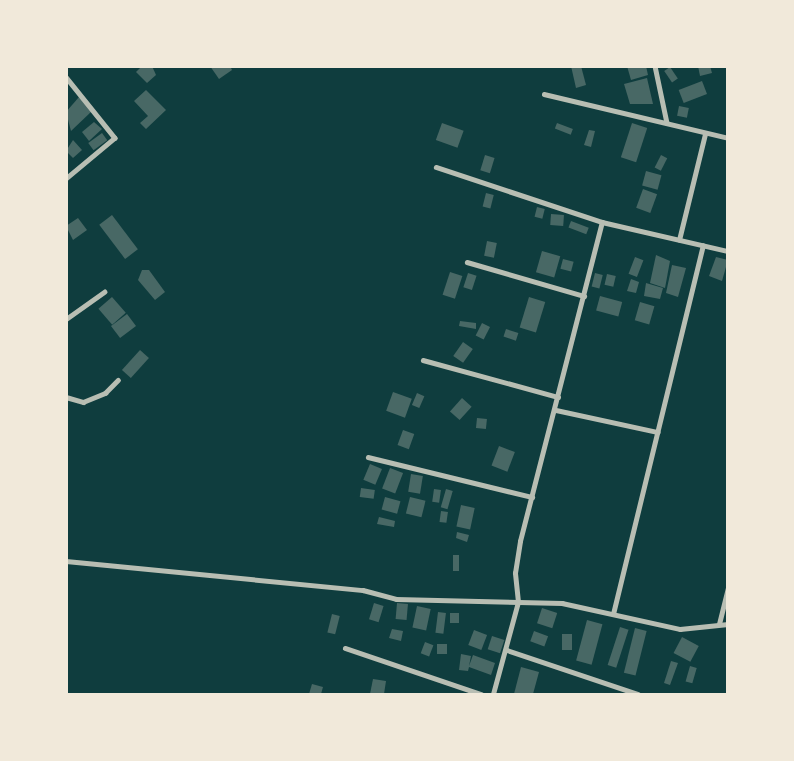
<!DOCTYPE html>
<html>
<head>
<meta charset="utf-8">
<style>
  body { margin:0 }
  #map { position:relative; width:794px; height:761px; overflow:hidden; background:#0f3d3e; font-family:Arial,sans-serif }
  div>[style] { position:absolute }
  .building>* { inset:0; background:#486865; transform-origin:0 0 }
  .minor>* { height:4.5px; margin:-2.25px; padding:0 2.25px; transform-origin:2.25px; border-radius:2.25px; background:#b8beb3 }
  span { translate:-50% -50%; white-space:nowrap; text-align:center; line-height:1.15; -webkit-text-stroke:7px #f1e9da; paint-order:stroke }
  .frame { position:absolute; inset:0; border:68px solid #f1e9da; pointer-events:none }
</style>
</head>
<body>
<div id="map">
  <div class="building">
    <div style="clip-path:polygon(142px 66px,152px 66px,156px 75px,147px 83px,136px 72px)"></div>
    <div style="clip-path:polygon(210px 66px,230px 66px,232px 70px,219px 79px)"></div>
    <div style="clip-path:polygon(571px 66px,581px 66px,586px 85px,576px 88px)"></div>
    <div style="clip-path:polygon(627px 66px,646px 66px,648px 75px,631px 80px)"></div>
    <div style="clip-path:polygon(698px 66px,710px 66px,712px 73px,700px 76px)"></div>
    <div style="left:670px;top:67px;width:14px;height:7px;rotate:56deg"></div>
    <div style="clip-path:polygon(647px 78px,653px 104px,630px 104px,624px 84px)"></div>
    <div style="left:702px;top:81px;width:14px;height:25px;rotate:69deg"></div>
    <div style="clip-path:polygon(146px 90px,166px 110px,146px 129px,140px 123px,148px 116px,134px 101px)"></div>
    <div style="clip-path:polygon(79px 97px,92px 111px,71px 131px,66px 112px)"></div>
    <div style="left:679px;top:106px;width:10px;height:10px;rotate:11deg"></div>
    <div style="clip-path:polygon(94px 122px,102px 129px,89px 141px,82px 132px)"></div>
    <div style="left:442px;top:123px;width:23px;height:18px;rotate:20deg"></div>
    <div style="left:557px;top:123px;width:17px;height:6px;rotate:21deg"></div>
    <div style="left:632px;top:123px;width:16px;height:36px;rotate:18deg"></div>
    <div style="clip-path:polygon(589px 130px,595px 131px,591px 147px,584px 145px)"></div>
    <div style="left:102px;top:133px;width:9px;height:17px;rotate:54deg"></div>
    <div style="clip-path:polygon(73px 140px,82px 150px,73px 158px,66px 151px)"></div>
    <div style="left:485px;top:155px;width:10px;height:16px;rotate:17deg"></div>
    <div style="left:661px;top:155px;width:7px;height:14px;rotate:27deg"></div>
    <div style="left:646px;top:171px;width:16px;height:15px;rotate:15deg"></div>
    <div style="left:643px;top:189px;width:15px;height:20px;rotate:20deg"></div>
    <div style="left:486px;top:193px;width:8px;height:14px;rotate:14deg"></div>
    <div style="left:537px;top:207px;width:8px;height:10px;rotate:14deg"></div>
    <div style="left:551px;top:214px;width:13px;height:11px;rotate:4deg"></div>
    <div style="left:112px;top:215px;width:43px;height:16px;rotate:53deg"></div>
    <div style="clip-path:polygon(78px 218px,87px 230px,73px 240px,66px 226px)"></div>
    <div style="left:571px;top:221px;width:19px;height:7px;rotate:21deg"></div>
    <div style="left:487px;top:241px;width:10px;height:15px;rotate:11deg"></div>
    <div style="left:542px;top:251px;width:19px;height:22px;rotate:16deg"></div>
    <div style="clip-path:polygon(656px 255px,670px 261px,665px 288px,650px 283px)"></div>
    <div style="left:635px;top:257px;width:9px;height:18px;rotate:21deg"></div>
    <div style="clip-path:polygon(716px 257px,728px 260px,722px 281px,709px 276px)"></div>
    <div style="left:563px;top:259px;width:11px;height:10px;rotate:15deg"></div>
    <div style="clip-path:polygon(672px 265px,686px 268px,678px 297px,666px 293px)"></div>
    <div style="clip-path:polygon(142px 270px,149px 270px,165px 292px,155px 300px,138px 280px)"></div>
    <div style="left:450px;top:272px;width:13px;height:24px;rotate:18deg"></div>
    <div style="left:468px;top:273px;width:9px;height:15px;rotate:18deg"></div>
    <div style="left:595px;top:273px;width:8px;height:14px;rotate:14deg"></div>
    <div style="left:607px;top:274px;width:9px;height:11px;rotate:13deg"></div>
    <div style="clip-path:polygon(631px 279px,639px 282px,636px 293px,627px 291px)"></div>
    <div style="clip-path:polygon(646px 283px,663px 288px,660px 299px,644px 296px)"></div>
    <div style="left:600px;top:296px;width:23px;height:15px;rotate:15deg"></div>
    <div style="left:112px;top:297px;width:21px;height:18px;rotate:49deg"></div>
    <div style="left:529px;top:297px;width:17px;height:32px;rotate:17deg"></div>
    <div style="left:640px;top:302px;width:15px;height:19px;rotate:16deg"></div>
    <div style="left:127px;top:314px;width:15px;height:20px;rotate:53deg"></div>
    <div style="clip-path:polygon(460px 321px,476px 323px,476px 329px,459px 326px)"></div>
    <div style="left:482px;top:323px;width:9px;height:14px;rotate:27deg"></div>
    <div style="left:506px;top:329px;width:13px;height:8px;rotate:18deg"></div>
    <div style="left:463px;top:342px;width:12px;height:17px;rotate:35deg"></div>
    <div style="left:140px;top:350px;width:12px;height:27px;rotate:42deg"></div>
    <div style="left:393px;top:392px;width:20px;height:20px;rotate:20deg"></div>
    <div style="left:417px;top:393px;width:8px;height:13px;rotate:23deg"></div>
    <div style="left:462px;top:398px;width:13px;height:18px;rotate:42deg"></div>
    <div style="left:477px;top:418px;width:10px;height:10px;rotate:6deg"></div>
    <div style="left:403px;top:430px;width:12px;height:16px;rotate:20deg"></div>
    <div style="left:499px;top:446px;width:17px;height:21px;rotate:21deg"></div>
    <div style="left:370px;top:464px;width:13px;height:17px;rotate:23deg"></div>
    <div style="left:390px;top:468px;width:14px;height:22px;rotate:21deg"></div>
    <div style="left:411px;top:474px;width:12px;height:18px;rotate:9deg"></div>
    <div style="left:361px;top:488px;width:14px;height:9px;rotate:8deg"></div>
    <div style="left:434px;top:489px;width:7px;height:13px;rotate:8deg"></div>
    <div style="left:446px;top:489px;width:7px;height:19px;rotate:16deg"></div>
    <div style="left:385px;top:497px;width:16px;height:13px;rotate:15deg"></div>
    <div style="left:410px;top:497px;width:16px;height:17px;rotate:14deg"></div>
    <div style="left:461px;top:505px;width:14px;height:22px;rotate:12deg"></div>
    <div style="left:441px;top:511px;width:7px;height:11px;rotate:8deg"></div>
    <div style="clip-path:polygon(379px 517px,395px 521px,394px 527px,377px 524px)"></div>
    <div style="clip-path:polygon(457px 532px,469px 535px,467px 542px,456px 538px)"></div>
    <div style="left:453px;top:555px;width:6px;height:16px"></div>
    <div style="left:374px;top:603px;width:10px;height:17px;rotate:17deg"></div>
    <div style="left:397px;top:603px;width:11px;height:16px;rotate:5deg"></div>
    <div style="left:417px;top:606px;width:14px;height:22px;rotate:12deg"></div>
    <div style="left:542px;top:608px;width:16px;height:16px;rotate:18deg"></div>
    <div style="left:438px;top:612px;width:8px;height:21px;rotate:7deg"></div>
    <div style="left:450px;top:613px;width:9px;height:10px"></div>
    <div style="left:332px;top:614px;width:8px;height:19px;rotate:14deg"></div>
    <div style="left:587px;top:620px;width:16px;height:42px;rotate:15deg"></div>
    <div style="left:620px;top:627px;width:9px;height:40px;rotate:18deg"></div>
    <div style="left:635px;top:628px;width:12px;height:46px;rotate:14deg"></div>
    <div style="clip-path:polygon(392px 629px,403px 631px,401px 641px,389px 638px)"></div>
    <div style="left:474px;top:630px;width:14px;height:16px;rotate:21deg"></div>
    <div style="left:534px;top:631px;width:15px;height:11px;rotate:20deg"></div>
    <div style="left:562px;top:634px;width:10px;height:16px"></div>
    <div style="left:492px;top:636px;width:13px;height:14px;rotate:18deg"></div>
    <div style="left:682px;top:637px;width:19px;height:18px;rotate:28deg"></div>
    <div style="left:425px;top:642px;width:9px;height:12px;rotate:21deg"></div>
    <div style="left:447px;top:644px;width:10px;height:10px;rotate:90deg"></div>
    <div style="clip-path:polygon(461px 654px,471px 656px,469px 666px,473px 655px,495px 663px,491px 675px,469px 667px,468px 671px,459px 670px)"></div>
    <div style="clip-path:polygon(671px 661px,678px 663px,670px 685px,664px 683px)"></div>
    <div style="left:690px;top:666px;width:7px;height:16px;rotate:16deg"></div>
    <div style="clip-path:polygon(521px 667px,539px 672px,533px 694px,514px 694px)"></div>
    <div style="clip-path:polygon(373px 679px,386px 681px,384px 694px,370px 694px)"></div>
    <div style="clip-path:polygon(312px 684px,323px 687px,321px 694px,309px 694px)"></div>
  </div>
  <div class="minor">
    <div style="left:655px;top:66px;width:58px;rotate:78.1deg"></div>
    <div style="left:66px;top:77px;width:78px;rotate:51.2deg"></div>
    <div style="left:115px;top:138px;width:64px;rotate:140.1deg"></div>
    <div style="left:544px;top:94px;width:189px;rotate:13.4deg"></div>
    <div style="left:436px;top:167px;width:175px;rotate:18.3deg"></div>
    <div style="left:602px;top:222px;width:129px;rotate:13deg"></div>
    <div style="left:679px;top:240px;width:109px;rotate:-76.2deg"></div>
    <div style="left:467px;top:262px;width:122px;rotate:16.2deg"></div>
    <div style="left:66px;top:319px;width:47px;rotate:-35.4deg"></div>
    <div style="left:423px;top:360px;width:140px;rotate:15.3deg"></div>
    <div style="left:66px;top:397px;width:18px;rotate:16deg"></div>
    <div style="left:83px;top:402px;width:24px;rotate:-22deg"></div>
    <div style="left:105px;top:393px;width:18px;rotate:-45deg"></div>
    <div style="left:556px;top:410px;width:104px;rotate:12.2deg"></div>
    <div style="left:368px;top:457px;width:169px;rotate:13.7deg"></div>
    <div style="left:66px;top:561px;width:298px;rotate:5.6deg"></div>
    <div style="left:363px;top:590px;width:34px;rotate:15deg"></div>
    <div style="left:396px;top:599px;width:166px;rotate:1.4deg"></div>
    <div style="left:562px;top:603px;width:121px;rotate:12.4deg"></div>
    <div style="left:680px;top:629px;width:48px;rotate:-5.9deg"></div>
    <div style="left:613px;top:614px;width:379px;rotate:-76.3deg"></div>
    <div style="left:719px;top:624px;width:37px;rotate:-76deg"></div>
    <div style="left:345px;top:648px;width:144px;rotate:18.7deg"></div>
    <div style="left:507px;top:650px;width:138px;rotate:18.6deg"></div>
    <div style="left:493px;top:694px;width:95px;rotate:-74.8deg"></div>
    <div style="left:518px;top:602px;width:29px;rotate:-96deg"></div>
    <div style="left:515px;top:573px;width:32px;rotate:-81deg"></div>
    <div style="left:520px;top:541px;width:329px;rotate:-75.6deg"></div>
  </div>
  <div class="frame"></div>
</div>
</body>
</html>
